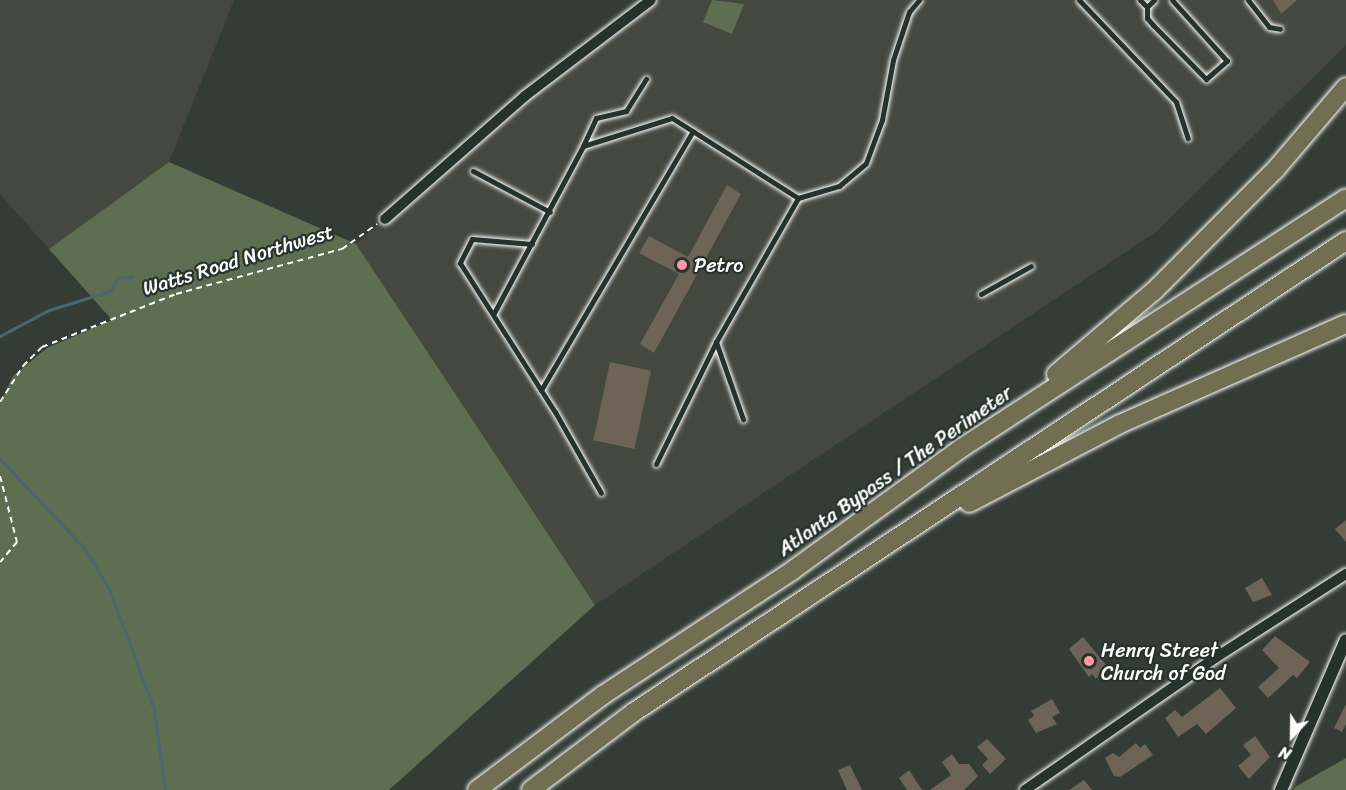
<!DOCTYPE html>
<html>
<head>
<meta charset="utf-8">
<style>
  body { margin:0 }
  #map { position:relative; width:1346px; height:790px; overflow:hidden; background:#343d35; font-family:Sriracha,sans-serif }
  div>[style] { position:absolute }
  .built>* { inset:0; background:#45483f }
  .green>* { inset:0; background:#5e6e50 }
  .stream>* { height:3px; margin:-1.5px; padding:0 1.5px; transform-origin:1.5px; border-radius:1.5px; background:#4a6770 }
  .building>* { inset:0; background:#6d6356; transform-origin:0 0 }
  .path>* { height:2px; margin-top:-1px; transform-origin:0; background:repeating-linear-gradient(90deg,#fff 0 6px,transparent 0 10.5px) }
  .roads { filter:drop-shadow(0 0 2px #fff) drop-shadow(0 0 2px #fff) }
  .service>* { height:5px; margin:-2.5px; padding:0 2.5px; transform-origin:2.5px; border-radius:2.5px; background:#26332d }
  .minor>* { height:10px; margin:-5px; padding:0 5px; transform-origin:5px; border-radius:5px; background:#26332d }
  .tertiary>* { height:12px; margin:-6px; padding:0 6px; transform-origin:6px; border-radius:6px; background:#26332d }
  .motorway>* { height:18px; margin:-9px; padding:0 9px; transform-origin:9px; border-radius:9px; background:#726e52 }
  .dots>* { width:16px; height:16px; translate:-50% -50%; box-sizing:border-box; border:3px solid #26332d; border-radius:50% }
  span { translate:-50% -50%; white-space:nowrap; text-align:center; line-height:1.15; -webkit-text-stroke:4.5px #26332d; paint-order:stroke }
  .street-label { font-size:20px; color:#fff }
  .poi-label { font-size:20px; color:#fff }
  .left { translate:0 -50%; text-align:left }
  .north { position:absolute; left:1262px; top:706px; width:60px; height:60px; -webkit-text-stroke:4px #26332d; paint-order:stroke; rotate:202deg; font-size:16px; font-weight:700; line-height:24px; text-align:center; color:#fff }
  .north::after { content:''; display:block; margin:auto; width:21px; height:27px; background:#fff; clip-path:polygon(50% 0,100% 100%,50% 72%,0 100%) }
</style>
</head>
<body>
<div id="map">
  <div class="built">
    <div style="clip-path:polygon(0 0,234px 0,169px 162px,49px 249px,0 194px)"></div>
    <div style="clip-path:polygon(648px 0,1346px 0,1346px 45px,1157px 231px,595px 605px,356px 244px,535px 84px)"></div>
  </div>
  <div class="green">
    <div style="clip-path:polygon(712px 0,744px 4px,732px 34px,703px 22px)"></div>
    <div style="clip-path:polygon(169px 162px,356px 244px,595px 605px,389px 790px,0 790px,0 403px,13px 376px,47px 348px,112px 320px,49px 249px)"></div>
    <div style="clip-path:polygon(1346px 758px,1346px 790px,1294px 790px,1295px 787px)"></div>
  </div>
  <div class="stream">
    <div style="left:0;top:336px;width:55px;rotate:-28deg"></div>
    <div style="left:49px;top:310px;width:64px;rotate:-17.3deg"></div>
    <div style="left:110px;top:291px;width:15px;rotate:-62deg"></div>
    <div style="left:117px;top:278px;width:16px;rotate:-4deg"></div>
    <div style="left:0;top:459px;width:124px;rotate:46.6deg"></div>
    <div style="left:85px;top:549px;width:49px;rotate:59.2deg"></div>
    <div style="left:110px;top:591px;width:127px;rotate:69.7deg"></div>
    <div style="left:154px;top:710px;width:81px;rotate:82.2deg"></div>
  </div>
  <div class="building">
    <div style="clip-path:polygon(1273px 0,1297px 0,1281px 14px)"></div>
    <div style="clip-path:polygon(727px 185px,741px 194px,654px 353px,640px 344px,679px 274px,639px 253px,649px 236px,688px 257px)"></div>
    <div style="left:610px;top:362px;width:42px;height:80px;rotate:12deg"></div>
    <div style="clip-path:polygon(1346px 520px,1346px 542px,1335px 529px)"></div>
    <div style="clip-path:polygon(1262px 578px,1272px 595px,1253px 602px,1245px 588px)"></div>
    <div style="clip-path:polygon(1275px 636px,1310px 662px,1297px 678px,1293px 675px,1268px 698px,1258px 687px,1279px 668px,1262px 650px)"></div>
    <div style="clip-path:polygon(1083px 637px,1106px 665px,1096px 679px,1092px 674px,1089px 677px,1069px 649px)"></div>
    <div style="clip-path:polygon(1220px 688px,1236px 708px,1206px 734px,1197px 724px,1178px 737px,1165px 718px,1175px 710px,1182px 717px)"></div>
    <div style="clip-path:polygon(1052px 699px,1060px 713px,1052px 717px,1057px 724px,1036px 733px,1028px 720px,1034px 716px,1031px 711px)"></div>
    <div style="clip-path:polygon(1346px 704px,1346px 724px,1342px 732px,1334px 728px)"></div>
    <div style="clip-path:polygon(1255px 736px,1270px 757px,1249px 779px,1238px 766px,1251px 755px,1243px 745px)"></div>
    <div style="clip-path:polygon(987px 739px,1006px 759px,990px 774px,982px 765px,988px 759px,977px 747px)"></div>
    <div style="clip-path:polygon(1136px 743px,1140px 748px,1145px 744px,1153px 755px,1120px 777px,1114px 776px,1105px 758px,1113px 753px,1119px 757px)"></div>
    <div style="clip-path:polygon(952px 754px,959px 764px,969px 764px,978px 776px,964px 790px,930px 790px,951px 775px,942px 762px)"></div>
    <div style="clip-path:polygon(850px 765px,862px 790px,847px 790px,838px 770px)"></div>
    <div style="clip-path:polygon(909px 770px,922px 790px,907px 790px,899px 778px)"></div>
    <div style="clip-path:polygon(1084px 780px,1092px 790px,1069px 790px)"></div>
  </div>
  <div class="path">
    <div style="left:0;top:402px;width:43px;rotate:-57.4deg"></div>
    <div style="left:23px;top:366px;width:27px;rotate:-45deg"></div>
    <div style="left:42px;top:347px;width:144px;rotate:-21.6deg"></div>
    <div style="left:176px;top:294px;width:172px;rotate:-15.2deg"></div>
    <div style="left:342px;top:249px;width:43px;rotate:-35.5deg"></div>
    <div style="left:0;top:476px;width:68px;rotate:75.6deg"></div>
    <div style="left:17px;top:542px;width:26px;rotate:130deg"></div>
  </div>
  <div class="roads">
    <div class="service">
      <div style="left:1079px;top:0;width:141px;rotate:46.4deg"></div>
      <div style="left:1176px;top:102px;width:38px;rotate:72deg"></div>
      <div style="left:1140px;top:0;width:10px;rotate:45deg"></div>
      <div style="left:1147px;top:7px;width:11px;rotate:90deg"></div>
      <div style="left:1147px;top:18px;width:9px;rotate:49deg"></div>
      <div style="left:1153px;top:25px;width:76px;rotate:45.5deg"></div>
      <div style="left:1206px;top:79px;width:28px;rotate:-41deg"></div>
      <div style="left:1227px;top:61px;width:82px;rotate:-132deg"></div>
      <div style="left:1248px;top:0;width:34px;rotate:52deg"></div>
      <div style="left:1269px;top:27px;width:11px;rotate:10deg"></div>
      <div style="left:1147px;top:7px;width:10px;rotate:-45deg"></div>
      <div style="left:583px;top:146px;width:31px;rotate:-65deg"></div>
      <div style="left:596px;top:118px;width:31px;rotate:-13deg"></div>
      <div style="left:626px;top:111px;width:38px;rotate:-58deg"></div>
      <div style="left:473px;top:171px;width:87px;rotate:28deg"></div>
      <div style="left:532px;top:244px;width:60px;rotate:-175.2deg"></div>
      <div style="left:472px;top:239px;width:27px;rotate:117deg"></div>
      <div style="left:460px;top:263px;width:177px;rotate:57.5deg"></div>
      <div style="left:555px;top:412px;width:93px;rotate:60.4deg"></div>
      <div style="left:981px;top:294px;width:57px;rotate:-29.2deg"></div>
      <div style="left:494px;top:313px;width:189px;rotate:-61.9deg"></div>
      <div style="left:583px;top:146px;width:93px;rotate:-17.5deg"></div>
      <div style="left:672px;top:118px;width:149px;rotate:32.4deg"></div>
      <div style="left:716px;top:342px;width:82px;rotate:70.7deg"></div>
      <div style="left:541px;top:390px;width:300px;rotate:-59.6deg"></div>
      <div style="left:656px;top:464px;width:136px;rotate:-63.8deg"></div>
      <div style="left:716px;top:342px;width:166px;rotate:-60.3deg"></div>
      <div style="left:798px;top:198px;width:43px;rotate:-16.3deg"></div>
      <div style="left:839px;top:186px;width:35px;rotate:-40deg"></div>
      <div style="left:866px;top:163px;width:46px;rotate:-69.6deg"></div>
      <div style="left:882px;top:120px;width:61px;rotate:-79.6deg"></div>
      <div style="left:893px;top:60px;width:51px;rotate:-71.6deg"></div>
      <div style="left:909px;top:12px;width:16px;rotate:-50deg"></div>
    </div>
    <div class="minor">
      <div style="left:385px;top:219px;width:186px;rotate:-41.3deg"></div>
      <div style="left:525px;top:96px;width:158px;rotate:-37.3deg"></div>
      <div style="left:1025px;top:790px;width:231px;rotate:-34.8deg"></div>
      <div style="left:1215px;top:658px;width:156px;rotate:-32.7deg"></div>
    </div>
    <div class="tertiary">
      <div style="left:1281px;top:790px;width:163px;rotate:-66.6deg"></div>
    </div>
    <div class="motorway">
      <div style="left:1056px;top:374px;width:128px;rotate:-40.3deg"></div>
      <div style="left:1154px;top:291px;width:171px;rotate:-45deg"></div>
      <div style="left:1275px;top:170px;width:109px;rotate:-49.5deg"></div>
      <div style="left:969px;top:503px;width:170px;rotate:-27.6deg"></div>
      <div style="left:1120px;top:424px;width:247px;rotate:-23.9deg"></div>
      <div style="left:477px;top:790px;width:158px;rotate:-37deg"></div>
      <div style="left:603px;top:695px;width:227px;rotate:-33.3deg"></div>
      <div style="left:793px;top:570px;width:206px;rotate:-35.9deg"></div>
      <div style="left:960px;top:449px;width:460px;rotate:-33deg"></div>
      <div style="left:531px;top:790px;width:129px;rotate:-37.1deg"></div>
      <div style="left:634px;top:712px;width:854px;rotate:-33.49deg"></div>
    </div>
  </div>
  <div class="dots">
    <div style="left:682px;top:265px;background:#ff9aa2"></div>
    <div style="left:1089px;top:661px;background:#ff9aa2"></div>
  </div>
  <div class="street-label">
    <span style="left:238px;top:260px;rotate:-17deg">Watts Road Northwest</span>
    <span style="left:895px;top:471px;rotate:-35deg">Atlanta Bypass / The Perimeter</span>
  </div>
  <div class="poi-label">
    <span class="left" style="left:694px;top:265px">Petro</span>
    <span class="left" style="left:1101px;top:662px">Henry Street<br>Church of God</span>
  </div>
  <div class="north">N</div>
</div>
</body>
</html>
